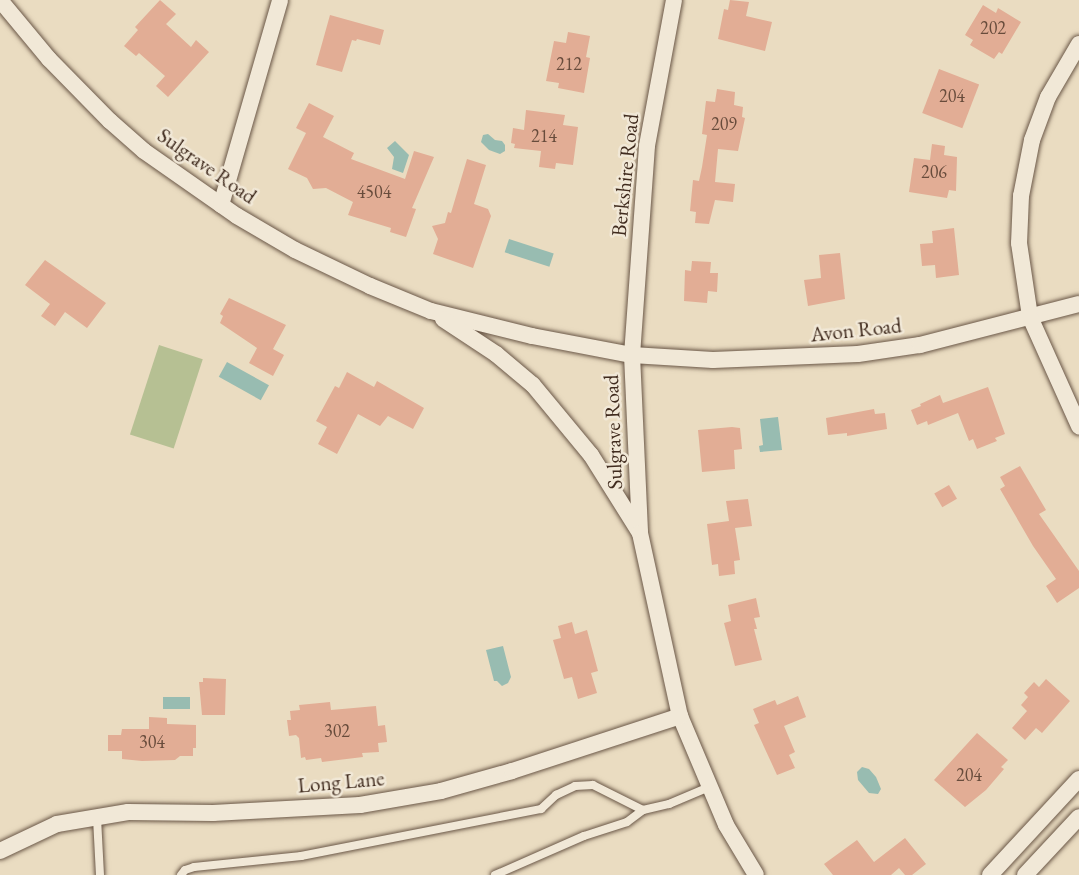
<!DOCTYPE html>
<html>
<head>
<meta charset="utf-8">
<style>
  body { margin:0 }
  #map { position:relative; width:1079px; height:875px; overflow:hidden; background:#eadcc1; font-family:"EB Garamond",serif }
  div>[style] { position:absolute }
  .green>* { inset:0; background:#b6c093; transform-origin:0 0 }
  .water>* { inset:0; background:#98bcb1; transform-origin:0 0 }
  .building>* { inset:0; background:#e2ad95; transform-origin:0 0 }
  .roads { filter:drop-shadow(0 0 2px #6a5747) drop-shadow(0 0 2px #6a5747) }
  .lane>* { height:8px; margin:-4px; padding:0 4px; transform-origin:4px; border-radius:4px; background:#f1e8d7 }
  .street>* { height:16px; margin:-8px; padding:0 8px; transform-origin:8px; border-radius:8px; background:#f1e8d7 }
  span { translate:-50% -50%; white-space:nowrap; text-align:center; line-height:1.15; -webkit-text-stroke:5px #f1e8d7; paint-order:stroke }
  .number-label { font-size:18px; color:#684c3c }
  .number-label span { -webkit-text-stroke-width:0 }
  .street-label { font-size:21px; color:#402b1e }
</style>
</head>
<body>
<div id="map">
  <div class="green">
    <div style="left:159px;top:345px;width:46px;height:94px;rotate:18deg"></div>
  </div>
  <div class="water">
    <div style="clip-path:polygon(483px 135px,488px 134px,495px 140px,502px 141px,505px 145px,505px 151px,500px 154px,489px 150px,481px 142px)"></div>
    <div style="clip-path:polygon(395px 141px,409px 155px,403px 173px,392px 169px,394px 157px,387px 148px)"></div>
    <div style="left:509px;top:239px;width:47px;height:14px;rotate:18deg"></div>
    <div style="left:227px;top:362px;width:48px;height:17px;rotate:29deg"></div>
    <div style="clip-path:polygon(778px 417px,782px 450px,760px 452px,759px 446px,763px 445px,760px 419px)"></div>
    <div style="clip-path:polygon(503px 646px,511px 677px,508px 683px,502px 686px,497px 681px,494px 681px,486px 650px)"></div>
    <div style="left:163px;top:697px;width:27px;height:12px"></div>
    <div style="clip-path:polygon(862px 767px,869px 769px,876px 777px,881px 789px,878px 794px,869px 793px,858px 780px,857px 772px)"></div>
  </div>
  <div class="building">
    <div style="clip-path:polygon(160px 0,176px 14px,166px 24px,191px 47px,196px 40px,209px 52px,168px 97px,156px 86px,165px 76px,139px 53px,136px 56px,124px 46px,138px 30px,135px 27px)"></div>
    <div style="clip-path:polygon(730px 0,749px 2px,746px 16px,772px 22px,765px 51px,718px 39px,724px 9px,728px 10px)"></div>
    <div style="clip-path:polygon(983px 5px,996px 13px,998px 8px,1021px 22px,1002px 54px,999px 52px,994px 59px,970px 45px,973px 40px,965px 35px)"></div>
    <div style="clip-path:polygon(330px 15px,384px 30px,380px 45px,357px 39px,356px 41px,352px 40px,342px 72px,316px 65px)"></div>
    <div style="clip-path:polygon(568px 32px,590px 36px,586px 57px,590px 58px,584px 93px,558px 88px,559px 83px,546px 81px,554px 41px,566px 43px)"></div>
    <div style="left:939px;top:69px;width:43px;height:47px;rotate:21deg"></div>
    <div style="clip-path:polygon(717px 89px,735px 92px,734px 105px,743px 107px,742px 117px,745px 118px,738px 151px,718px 149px,715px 182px,735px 184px,733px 202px,715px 200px,709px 224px,695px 223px,696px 212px,690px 211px,693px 180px,699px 181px,702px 167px,707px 135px,702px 134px,706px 101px,715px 102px)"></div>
    <div style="clip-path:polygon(309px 103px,334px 116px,323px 137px,354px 153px,351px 159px,405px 179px,414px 151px,434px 157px,412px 208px,416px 209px,406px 237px,390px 232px,391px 228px,348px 215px,353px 202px,326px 188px,313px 189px,307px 178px,288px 169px,306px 133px,296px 128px)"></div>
    <div style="clip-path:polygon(526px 110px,565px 115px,563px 125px,578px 127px,573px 165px,556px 163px,555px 169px,539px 167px,541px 151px,514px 148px,515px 144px,511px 143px,513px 128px,524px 130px)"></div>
    <div style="clip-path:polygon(932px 144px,945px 146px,944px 155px,957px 157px,956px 191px,949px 190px,947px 198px,909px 192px,914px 158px,930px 160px)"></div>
    <div style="clip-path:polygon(467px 159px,486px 165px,474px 204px,488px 209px,491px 216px,473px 268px,433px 254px,438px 239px,432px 226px,445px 223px,448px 212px,451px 213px)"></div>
    <div style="clip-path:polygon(954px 228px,959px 275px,936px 278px,935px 265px,922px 266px,920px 244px,933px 243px,932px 231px)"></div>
    <div style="clip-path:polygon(840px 253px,845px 299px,808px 306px,804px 280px,821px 278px,819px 255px)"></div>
    <div style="clip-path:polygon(45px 260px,106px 303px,87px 328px,65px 312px,55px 326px,41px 316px,50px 304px,25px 285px)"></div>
    <div style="clip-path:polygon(692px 261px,711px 262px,710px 273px,718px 273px,717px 292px,708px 291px,707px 303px,684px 301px,685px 270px,691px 271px)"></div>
    <div style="clip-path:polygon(229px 298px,286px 325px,273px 349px,284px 355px,273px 376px,249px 363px,257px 348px,220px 323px,223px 316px,220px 314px)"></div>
    <div style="clip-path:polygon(347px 372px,374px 387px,377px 381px,424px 408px,413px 429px,388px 416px,380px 426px,358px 414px,337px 454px,318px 444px,327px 427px,316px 421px,335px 386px,339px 388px)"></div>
    <div style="clip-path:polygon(988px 387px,1005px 434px,995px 438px,997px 441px,977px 449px,973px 439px,969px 441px,958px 413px,928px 425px,927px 421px,917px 425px,911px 410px,921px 406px,920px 404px,940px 395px,943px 403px)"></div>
    <div style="clip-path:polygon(874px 409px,875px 414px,885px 413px,887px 429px,847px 436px,847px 433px,828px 435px,826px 418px)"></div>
    <div style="clip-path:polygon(732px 427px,740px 428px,742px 449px,734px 450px,735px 469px,702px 472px,698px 430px)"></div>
    <div style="clip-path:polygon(1020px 466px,1046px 510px,1039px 514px,1079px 571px,1079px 588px,1057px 603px,1046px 586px,1056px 579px,1033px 546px,1000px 489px,1005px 486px,1000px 477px)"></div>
    <div style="left:949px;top:485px;width:16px;height:17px;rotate:60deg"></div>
    <div style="clip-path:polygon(748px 499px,752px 526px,735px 528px,740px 560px,734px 561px,735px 574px,719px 576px,718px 564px,712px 565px,707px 524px,729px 521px,726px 501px)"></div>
    <div style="clip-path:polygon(756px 598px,760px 617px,754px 618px,757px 629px,754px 629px,762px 660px,735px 666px,724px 623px,731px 621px,728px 605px)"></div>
    <div style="clip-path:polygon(572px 622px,575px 634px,587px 630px,598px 671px,591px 673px,597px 693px,578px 699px,572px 677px,564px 679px,553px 640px,561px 638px,558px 626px)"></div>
    <div style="clip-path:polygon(203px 678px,226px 679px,225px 715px,202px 715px,199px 682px,203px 682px)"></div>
    <div style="clip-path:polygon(1046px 679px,1070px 701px,1042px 733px,1036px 728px,1025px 740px,1012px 728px,1027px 711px,1021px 705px,1028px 697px,1024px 693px,1034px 682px,1039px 687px)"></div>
    <div style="clip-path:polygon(798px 696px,806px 717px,784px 726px,795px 752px,789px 755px,795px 768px,777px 775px,754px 725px,759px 723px,753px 709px,775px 700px,777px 705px)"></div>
    <div style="clip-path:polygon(330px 702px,331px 710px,376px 706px,378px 726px,385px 725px,387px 742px,378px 743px,379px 752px,362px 753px,363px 757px,322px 762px,321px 758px,306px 760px,305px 757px,301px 758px,299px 738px,296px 735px,289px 736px,287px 720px,291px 720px,290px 711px,300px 710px,299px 705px)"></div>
    <div style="clip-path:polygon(149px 717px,167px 718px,167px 724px,196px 725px,196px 748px,193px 748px,193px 756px,180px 756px,175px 760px,142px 761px,122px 759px,122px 751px,108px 751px,108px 735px,121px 735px,122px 729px,149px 729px)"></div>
    <div style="clip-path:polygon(977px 733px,1008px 760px,1001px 767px,1004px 769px,986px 790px,965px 807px,934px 780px)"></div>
    <div style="clip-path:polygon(905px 838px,926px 864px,912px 875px,905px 875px,899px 868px,891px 875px,833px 875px,824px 864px,857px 840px,874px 862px)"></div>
  </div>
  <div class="roads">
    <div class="lane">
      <div style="left:97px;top:818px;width:57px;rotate:87deg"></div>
      <div style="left:181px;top:875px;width:6px;rotate:-51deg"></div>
      <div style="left:185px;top:870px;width:9px;rotate:-18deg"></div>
      <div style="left:194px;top:867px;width:108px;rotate:-5.9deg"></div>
      <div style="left:301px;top:856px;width:245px;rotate:-11.1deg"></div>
      <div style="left:541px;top:809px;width:21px;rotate:-43deg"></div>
      <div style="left:556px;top:795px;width:21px;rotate:-25deg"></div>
      <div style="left:575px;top:786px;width:18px;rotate:-3deg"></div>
      <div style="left:593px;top:785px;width:56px;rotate:26.6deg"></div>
      <div style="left:495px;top:875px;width:97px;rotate:-23.7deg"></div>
      <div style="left:584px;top:836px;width:45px;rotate:-18deg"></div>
      <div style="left:627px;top:822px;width:20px;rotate:-37deg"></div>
      <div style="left:643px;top:810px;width:27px;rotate:-13deg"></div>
      <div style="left:669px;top:804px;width:43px;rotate:-23deg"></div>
    </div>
    <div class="street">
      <div style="left:0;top:0;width:77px;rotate:50.3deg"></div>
      <div style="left:49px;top:59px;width:87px;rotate:45.5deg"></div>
      <div style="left:110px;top:121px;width:45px;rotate:41.4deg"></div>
      <div style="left:144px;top:151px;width:113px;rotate:35deg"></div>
      <div style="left:237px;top:216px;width:67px;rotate:30.4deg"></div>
      <div style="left:295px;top:250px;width:83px;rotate:25.6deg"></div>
      <div style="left:370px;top:286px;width:66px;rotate:22.3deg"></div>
      <div style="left:431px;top:311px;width:104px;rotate:13.9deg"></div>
      <div style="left:532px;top:336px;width:102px;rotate:10.8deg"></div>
      <div style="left:632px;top:355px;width:178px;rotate:87.4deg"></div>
      <div style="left:674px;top:0;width:148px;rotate:100.5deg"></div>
      <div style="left:647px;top:146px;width:210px;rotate:94.1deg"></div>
      <div style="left:632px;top:355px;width:81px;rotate:3.5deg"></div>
      <div style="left:713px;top:360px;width:145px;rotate:-2.4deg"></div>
      <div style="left:858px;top:354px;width:63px;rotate:-8.3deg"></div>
      <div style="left:920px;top:345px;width:164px;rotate:-14.5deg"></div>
      <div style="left:1079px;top:44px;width:61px;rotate:120.3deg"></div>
      <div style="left:1048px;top:97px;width:46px;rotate:110.4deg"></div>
      <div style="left:1032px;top:140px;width:57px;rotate:101.1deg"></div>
      <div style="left:1021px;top:196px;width:47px;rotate:92.4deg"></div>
      <div style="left:1019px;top:243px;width:75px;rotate:81.5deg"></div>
      <div style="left:1030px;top:317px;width:120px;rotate:65.8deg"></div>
      <div style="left:221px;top:205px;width:213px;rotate:-73.9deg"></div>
      <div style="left:443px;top:319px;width:64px;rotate:33.4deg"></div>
      <div style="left:496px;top:354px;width:48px;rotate:40deg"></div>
      <div style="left:533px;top:385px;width:91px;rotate:50.4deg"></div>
      <div style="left:591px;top:455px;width:92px;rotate:57.9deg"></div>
      <div style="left:640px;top:533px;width:187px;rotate:77.7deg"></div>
      <div style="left:680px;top:716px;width:118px;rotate:67.1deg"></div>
      <div style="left:726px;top:825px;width:58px;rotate:59deg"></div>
      <div style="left:0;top:851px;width:63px;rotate:-25.3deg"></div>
      <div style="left:57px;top:824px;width:72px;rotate:-9.6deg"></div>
      <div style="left:128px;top:812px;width:85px;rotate:0.7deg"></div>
      <div style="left:213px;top:813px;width:147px;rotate:-3.1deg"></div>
      <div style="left:360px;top:805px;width:82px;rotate:-9.8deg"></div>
      <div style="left:441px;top:791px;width:74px;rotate:-15.7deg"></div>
      <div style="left:512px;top:771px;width:177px;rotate:-18.1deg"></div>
      <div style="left:990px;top:875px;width:131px;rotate:-47.2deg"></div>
      <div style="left:1025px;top:875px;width:79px;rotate:-47deg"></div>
    </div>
  </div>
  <div class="number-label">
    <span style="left:993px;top:28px">202</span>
    <span style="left:569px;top:64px">212</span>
    <span style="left:952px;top:96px">204</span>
    <span style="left:724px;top:124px">209</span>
    <span style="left:544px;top:136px">214</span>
    <span style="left:934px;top:172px">206</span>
    <span style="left:374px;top:192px">4504</span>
    <span style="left:337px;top:731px">302</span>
    <span style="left:152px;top:742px">304</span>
    <span style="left:969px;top:775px">204</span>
  </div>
  <div class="street-label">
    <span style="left:207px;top:166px;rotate:35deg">Sulgrave Road</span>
    <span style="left:625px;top:175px;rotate:-84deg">Berkshire Road</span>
    <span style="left:856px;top:330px;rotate:-6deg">Avon Road</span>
    <span style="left:613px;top:432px;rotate:-92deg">Sulgrave Road</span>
    <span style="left:341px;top:782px;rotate:-5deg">Long Lane</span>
  </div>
</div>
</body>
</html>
